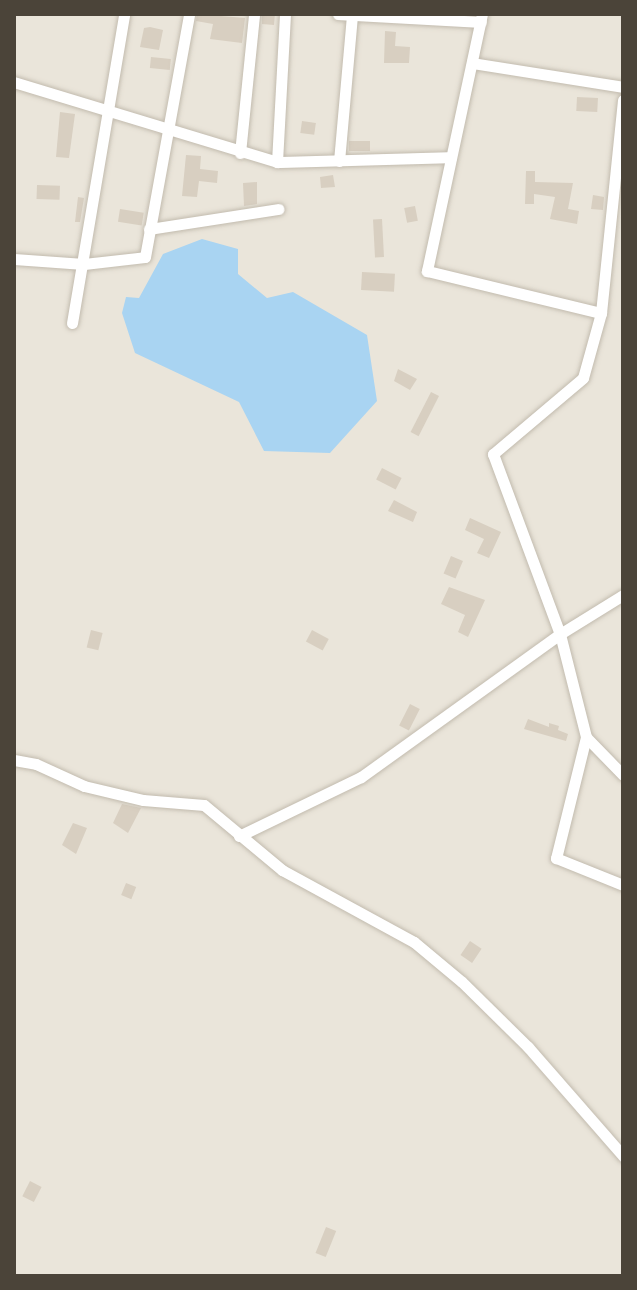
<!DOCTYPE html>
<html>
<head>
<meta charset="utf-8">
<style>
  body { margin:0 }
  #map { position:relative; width:637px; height:1290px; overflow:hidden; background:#f6f3ec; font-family:Commissioner,sans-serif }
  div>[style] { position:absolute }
  .residential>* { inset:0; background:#eae5da; transform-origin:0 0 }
  .water>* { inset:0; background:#a9d4f2 }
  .building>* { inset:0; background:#d8cfc1; transform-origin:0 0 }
  .roads { filter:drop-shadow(0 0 2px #c2bbae) drop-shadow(0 0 2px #c2bbae) }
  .minor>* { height:11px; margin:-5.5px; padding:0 5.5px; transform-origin:5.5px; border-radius:5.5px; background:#fff }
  span { translate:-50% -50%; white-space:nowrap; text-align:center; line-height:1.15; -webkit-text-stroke:6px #fff; paint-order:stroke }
  .frame { position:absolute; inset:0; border:16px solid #4b4439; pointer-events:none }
</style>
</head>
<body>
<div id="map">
  <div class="residential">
    <div style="left:14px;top:14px;width:609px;height:1262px"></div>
  </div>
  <div class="water">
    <div style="clip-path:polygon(202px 239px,238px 249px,238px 274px,267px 298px,293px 292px,367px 335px,377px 401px,330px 453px,264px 451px,239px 402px,135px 353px,122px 313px,126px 297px,139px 298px,163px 254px)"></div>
  </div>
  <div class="building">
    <div style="clip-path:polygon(197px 14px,245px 18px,242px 43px,210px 39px,213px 24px,196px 21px)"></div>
    <div style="clip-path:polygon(262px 14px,275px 14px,274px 25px,262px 24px)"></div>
    <div style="clip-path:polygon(150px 27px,163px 30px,159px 50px,140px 47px,144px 28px)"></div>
    <div style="clip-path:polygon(385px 31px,396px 32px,395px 46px,410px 47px,409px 63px,384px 63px)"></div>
    <div style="left:151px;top:57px;width:20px;height:11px;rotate:6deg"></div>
    <div style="left:577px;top:97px;width:21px;height:14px;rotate:3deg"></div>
    <div style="clip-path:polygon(60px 112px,75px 114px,69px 158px,56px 157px)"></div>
    <div style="left:302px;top:121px;width:14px;height:12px;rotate:8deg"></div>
    <div style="left:349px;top:141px;width:21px;height:10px"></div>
    <div style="clip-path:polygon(186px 155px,201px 156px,200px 169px,218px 171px,217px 183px,199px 181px,197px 197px,182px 196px)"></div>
    <div style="clip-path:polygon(526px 171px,535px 171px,535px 182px,573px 183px,568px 209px,579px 211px,577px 224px,550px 219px,555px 197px,534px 194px,534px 204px,525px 204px)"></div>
    <div style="clip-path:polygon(333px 175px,335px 187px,321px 188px,320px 177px)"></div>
    <div style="clip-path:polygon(257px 182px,257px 204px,244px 206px,243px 183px)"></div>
    <div style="left:37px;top:185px;width:23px;height:14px;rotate:2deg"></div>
    <div style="clip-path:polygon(593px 195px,604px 197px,603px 210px,591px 209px)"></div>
    <div style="clip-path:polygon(78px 197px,84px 198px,80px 222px,75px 222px)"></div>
    <div style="left:415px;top:206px;width:15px;height:11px;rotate:79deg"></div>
    <div style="left:120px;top:209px;width:24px;height:13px;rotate:9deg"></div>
    <div style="left:382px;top:219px;width:38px;height:9px;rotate:87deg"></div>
    <div style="left:362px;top:272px;width:33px;height:18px;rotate:3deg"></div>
    <div style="clip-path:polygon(398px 369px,417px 379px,410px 390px,394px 381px)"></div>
    <div style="left:431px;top:392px;width:9px;height:45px;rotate:27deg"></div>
    <div style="left:382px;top:468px;width:22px;height:13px;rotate:27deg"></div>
    <div style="clip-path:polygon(394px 500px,417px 512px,413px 522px,388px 511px)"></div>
    <div style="clip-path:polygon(470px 518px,501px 532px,489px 558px,477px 553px,484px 539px,465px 530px)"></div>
    <div style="left:451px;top:556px;width:13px;height:19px;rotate:23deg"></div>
    <div style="clip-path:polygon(449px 587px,485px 600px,468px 637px,458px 632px,465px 615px,441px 604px)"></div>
    <div style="left:91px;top:630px;width:12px;height:18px;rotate:14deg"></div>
    <div style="left:312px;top:630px;width:19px;height:13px;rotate:28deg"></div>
    <div style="left:410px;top:704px;width:11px;height:24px;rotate:27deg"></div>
    <div style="clip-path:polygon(528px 719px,549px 727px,549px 723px,559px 726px,558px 730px,568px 734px,566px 741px,524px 729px)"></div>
    <div style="clip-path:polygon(122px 804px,141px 808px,128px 833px,113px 823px)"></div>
    <div style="clip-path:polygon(73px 823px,87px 828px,76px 854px,62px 845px)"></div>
    <div style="left:126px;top:883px;width:11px;height:13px;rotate:22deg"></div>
    <div style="left:470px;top:941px;width:14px;height:17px;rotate:34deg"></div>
    <div style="left:30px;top:1181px;width:13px;height:17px;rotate:27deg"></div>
    <div style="left:326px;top:1227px;width:11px;height:28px;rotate:22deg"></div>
  </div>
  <div class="roads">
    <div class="minor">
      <div style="left:338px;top:14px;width:143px;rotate:3.2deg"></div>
      <div style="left:482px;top:14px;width:263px;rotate:102.1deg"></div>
      <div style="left:427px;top:271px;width:179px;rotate:13.6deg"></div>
      <div style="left:472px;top:63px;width:153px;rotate:9deg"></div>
      <div style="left:14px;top:82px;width:275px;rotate:16.9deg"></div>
      <div style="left:277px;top:162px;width:174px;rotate:-1.6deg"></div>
      <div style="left:623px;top:100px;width:214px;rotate:95.9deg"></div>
      <div style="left:601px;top:313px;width:67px;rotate:105.5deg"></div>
      <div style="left:583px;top:378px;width:118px;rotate:139.8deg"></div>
      <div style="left:493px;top:454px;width:192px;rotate:69.6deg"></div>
      <div style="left:560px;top:634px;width:106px;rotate:75.8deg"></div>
      <div style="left:586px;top:737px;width:125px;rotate:103.9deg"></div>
      <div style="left:556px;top:858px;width:72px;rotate:21.9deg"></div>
      <div style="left:240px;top:153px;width:140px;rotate:-84.2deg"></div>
      <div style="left:339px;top:161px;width:148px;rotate:-84.9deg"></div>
      <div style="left:277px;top:162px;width:148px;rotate:-86.9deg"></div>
      <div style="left:149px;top:229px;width:131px;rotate:-8.8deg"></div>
      <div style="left:14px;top:259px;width:70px;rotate:4.1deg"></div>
      <div style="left:84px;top:264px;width:61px;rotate:-6.5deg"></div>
      <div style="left:145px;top:257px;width:247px;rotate:-79.7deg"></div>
      <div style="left:72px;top:323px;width:313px;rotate:-80.4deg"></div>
      <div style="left:586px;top:737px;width:53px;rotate:45.8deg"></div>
      <div style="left:14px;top:760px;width:22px;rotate:10deg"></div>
      <div style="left:36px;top:764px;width:53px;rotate:24.6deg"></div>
      <div style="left:84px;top:786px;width:61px;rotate:13.3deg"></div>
      <div style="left:143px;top:800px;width:61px;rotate:4.7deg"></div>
      <div style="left:204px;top:805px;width:102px;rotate:39.8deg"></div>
      <div style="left:282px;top:870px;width:150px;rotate:28.6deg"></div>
      <div style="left:414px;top:942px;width:62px;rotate:39.8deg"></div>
      <div style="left:462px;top:982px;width:93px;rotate:44.6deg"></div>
      <div style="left:528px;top:1047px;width:145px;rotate:48.9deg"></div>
      <div style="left:239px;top:836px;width:136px;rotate:-25.8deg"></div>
      <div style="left:361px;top:777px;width:245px;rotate:-35.7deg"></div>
      <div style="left:560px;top:634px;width:74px;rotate:-31.8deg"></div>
    </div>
  </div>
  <div class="frame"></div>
</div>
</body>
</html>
